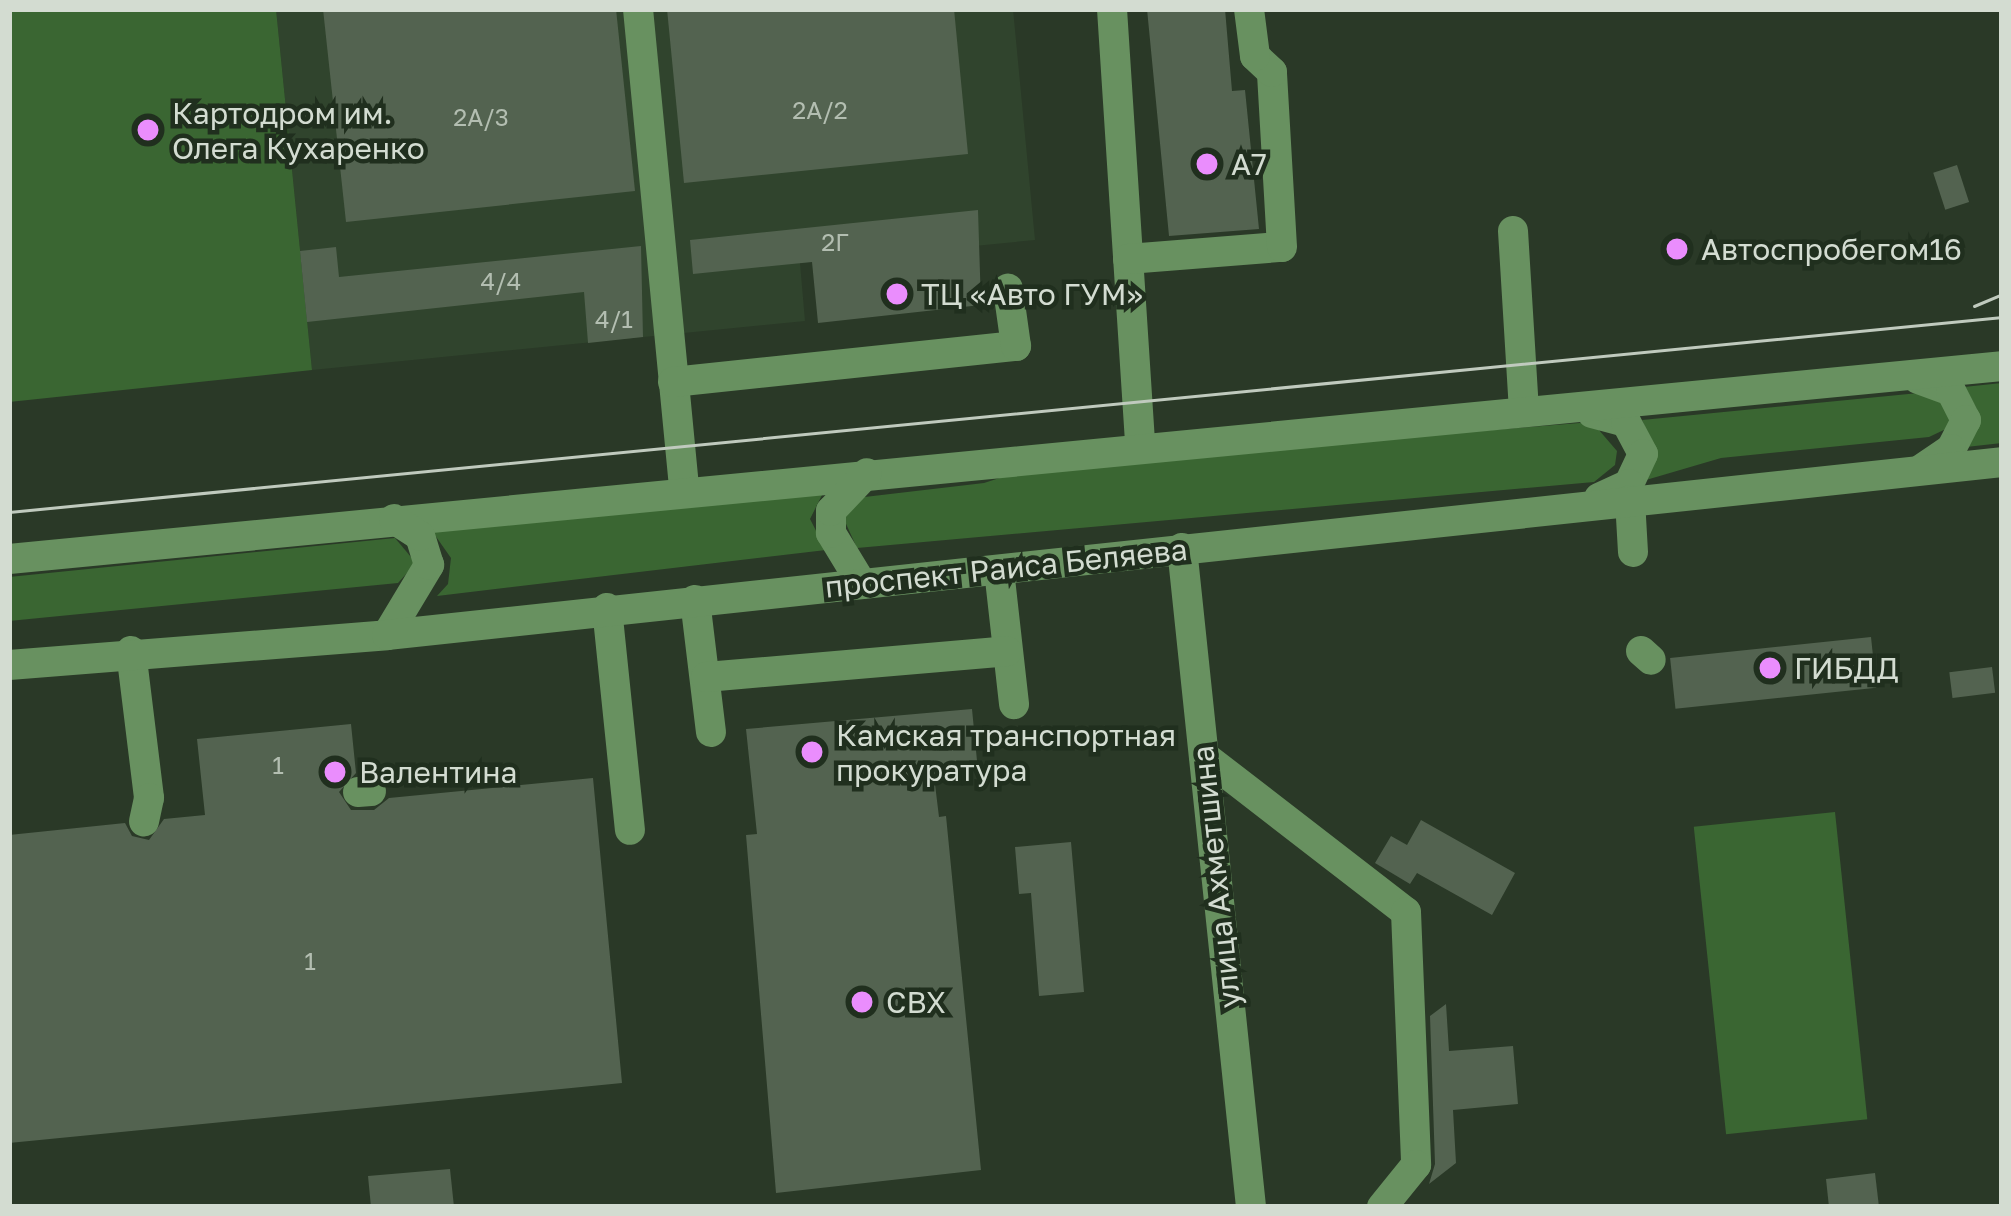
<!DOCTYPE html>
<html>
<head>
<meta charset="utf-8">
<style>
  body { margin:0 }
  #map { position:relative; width:2011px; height:1216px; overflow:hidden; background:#2a3927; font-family:"Golos Text",sans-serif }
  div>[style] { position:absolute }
  .built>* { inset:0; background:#30442d }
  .green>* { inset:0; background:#3a6632; transform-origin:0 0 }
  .building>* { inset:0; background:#536350; transform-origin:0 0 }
  .minor>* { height:30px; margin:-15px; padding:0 15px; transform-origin:15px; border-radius:15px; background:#689160 }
  .tram>* { height:3px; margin:-1.5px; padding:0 1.5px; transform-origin:1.5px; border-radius:1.5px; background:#c0cabe }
  .dots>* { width:33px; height:33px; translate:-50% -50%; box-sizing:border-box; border:6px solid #202f1e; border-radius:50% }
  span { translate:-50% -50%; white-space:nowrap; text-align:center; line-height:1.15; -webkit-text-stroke:9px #202f1e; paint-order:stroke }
  .number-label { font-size:24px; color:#b3beb1 }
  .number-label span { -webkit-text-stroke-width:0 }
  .poi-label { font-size:30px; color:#d3dcd1 }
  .left { translate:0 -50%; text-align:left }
  .street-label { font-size:30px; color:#d3dcd1 }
  .frame { position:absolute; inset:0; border:12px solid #d3dcd1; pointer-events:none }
</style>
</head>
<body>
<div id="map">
  <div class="built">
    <div style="clip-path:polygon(276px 9px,1013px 9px,1035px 240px,800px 263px,805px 321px,312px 370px)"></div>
  </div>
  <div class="green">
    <div style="clip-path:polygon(9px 9px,276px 9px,312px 370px,9px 402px)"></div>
    <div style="clip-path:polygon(2002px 383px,2002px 443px,1966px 447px,1977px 409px,1964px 387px)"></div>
    <div style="clip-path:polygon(1929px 392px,1953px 413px,1948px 428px,1929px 437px,1721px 458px,1646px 480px,1653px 445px,1642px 420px)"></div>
    <div style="clip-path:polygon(1592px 422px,1617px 451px,1615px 465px,1594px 482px,857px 548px,842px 515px,856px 498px,984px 483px,1033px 467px)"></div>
    <div style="clip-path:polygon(826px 487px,810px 519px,826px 550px,437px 596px,448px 584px,451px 558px,432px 531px)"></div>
    <div style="clip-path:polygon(395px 538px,416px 563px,398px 583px,9px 621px,9px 577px)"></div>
    <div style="left:1835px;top:812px;width:309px;height:142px;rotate:84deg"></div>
  </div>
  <div class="building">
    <div style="clip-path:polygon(323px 9px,616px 9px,635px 191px,346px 222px)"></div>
    <div style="clip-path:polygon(667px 9px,954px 9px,968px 154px,684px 183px)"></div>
    <div style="clip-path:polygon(1147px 9px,1225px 9px,1232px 91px,1245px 90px,1259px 229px,1169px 236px)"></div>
    <div style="left:1957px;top:165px;width:39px;height:25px;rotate:72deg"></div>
    <div style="clip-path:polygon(978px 210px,981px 305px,818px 323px,812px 262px,693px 274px,690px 240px)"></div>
    <div style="clip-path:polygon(641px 246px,643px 337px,588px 343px,584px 292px,307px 322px,300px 251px,336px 247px,339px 277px)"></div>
    <div style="left:1871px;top:637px;width:51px;height:202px;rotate:84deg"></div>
    <div style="left:1992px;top:667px;width:26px;height:43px;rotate:83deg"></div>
    <div style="clip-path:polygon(972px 709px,978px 771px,934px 776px,939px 817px,946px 816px,981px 1170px,776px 1193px,746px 835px,757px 834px,746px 729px)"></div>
    <div style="clip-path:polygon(351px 724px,356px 773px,339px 792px,351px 810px,374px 810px,389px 798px,593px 778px,622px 1083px,9px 1143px,9px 835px,125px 823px,132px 836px,149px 840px,164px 819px,205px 815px,197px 739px)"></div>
    <div style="clip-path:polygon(1421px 820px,1515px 873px,1492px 915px,1417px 873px,1410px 884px,1375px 863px,1391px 836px,1407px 845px)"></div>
    <div style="clip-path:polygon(1071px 842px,1084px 992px,1039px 996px,1031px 893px,1019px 894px,1015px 847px)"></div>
    <div style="clip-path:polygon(1446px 1004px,1449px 1051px,1513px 1046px,1518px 1104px,1453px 1110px,1456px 1163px,1429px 1184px,1435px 1164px,1430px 1016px)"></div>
    <div style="clip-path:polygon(450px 1169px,454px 1207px,371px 1207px,368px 1176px)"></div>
    <div style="clip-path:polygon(1875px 1173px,1879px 1207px,1829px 1207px,1826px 1179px)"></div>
  </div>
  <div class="minor">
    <div style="left:638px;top:9px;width:481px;rotate:84.5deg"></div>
    <div style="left:1112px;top:9px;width:439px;rotate:86.3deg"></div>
    <div style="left:1513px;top:231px;width:181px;rotate:86.5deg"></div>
    <div style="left:1128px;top:259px;width:154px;rotate:-4.5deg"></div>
    <div style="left:1282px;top:247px;width:175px;rotate:-93.3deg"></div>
    <div style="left:1272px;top:72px;width:23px;rotate:-137deg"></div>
    <div style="left:1255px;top:56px;width:47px;rotate:-97.3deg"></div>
    <div style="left:1918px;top:379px;width:35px;rotate:20deg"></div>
    <div style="left:1951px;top:391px;width:33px;rotate:63deg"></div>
    <div style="left:1966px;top:420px;width:33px;rotate:117deg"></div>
    <div style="left:1951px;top:449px;width:36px;rotate:146deg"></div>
    <div style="left:673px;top:382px;width:345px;rotate:-6deg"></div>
    <div style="left:1016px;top:346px;width:58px;rotate:-98deg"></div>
    <div style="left:1592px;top:413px;width:35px;rotate:15deg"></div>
    <div style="left:1626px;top:422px;width:36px;rotate:62deg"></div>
    <div style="left:1643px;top:454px;width:33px;rotate:115deg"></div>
    <div style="left:1629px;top:484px;width:33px;rotate:155deg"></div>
    <div style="left:1630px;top:500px;width:52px;rotate:86.7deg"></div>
    <div style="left:1182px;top:548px;width:663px;rotate:84.02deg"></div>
    <div style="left:9px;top:559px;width:2002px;rotate:-5.53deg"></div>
    <div style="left:999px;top:570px;width:135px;rotate:83.6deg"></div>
    <div style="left:862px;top:584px;width:60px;rotate:-121.3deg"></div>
    <div style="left:831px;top:533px;width:22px;rotate:-90deg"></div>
    <div style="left:831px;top:511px;width:52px;rotate:-46.5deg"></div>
    <div style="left:695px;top:600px;width:133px;rotate:83.1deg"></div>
    <div style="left:607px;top:608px;width:223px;rotate:84.1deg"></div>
    <div style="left:387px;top:635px;width:82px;rotate:-59deg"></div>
    <div style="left:429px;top:565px;width:30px;rotate:-107deg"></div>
    <div style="left:420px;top:536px;width:31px;rotate:-147deg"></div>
    <div style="left:131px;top:651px;width:148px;rotate:83deg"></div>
    <div style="left:149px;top:798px;width:24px;rotate:102deg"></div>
    <div style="left:1641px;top:651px;width:13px;rotate:42deg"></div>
    <div style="left:9px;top:665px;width:379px;rotate:-4.5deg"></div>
    <div style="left:387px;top:635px;width:1624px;rotate:-6.11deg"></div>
    <div style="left:706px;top:677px;width:302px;rotate:-4.9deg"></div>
    <div style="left:1204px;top:756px;width:255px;rotate:37.7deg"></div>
    <div style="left:1406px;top:912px;width:253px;rotate:87.7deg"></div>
    <div style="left:1416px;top:1165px;width:54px;rotate:129deg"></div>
    <div style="left:358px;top:792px;width:13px;rotate:-4deg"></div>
  </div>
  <div class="tram">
    <div style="left:1974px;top:306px;width:30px;rotate:-23deg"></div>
    <div style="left:9px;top:512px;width:2003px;rotate:-5.59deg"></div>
  </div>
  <div class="dots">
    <div style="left:148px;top:130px;background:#ea8dfd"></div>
    <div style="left:1207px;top:164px;background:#ea8dfd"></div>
    <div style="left:1677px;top:249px;background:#ea8dfd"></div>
    <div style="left:897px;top:294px;background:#ea8dfd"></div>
    <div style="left:1770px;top:668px;background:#ea8dfd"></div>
    <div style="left:812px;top:752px;background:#ea8dfd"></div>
    <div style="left:335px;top:772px;background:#ea8dfd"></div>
    <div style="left:862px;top:1002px;background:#ea8dfd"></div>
  </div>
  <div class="number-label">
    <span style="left:820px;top:110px">2А/2</span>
    <span style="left:481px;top:117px">2А/3</span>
    <span style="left:835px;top:242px">2Г</span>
    <span style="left:501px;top:281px">4/4</span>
    <span style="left:614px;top:319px">4/1</span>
    <span style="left:278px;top:765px">1</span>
    <span style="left:310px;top:961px">1</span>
  </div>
  <div class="poi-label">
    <span class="left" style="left:172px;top:130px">Картодром им.<br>Олега Кухаренко</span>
    <span class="left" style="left:1231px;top:164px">А7</span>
    <span class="left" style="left:1701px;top:249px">Автоспробегом16</span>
    <span class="left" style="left:921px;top:294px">ТЦ «Авто ГУМ»</span>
    <span class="left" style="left:1794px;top:668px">ГИБДД</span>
    <span class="left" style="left:836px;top:752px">Камская транспортная<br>прокуратура</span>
    <span class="left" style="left:359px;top:772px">Валентина</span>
    <span class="left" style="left:886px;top:1002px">СВХ</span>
  </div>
  <div class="street-label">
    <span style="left:1006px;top:568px;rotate:-6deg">проспект Раиса Беляева</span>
    <span style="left:1216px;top:877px;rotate:-96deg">улица Ахметшина</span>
  </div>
  <div class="frame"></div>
</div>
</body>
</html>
